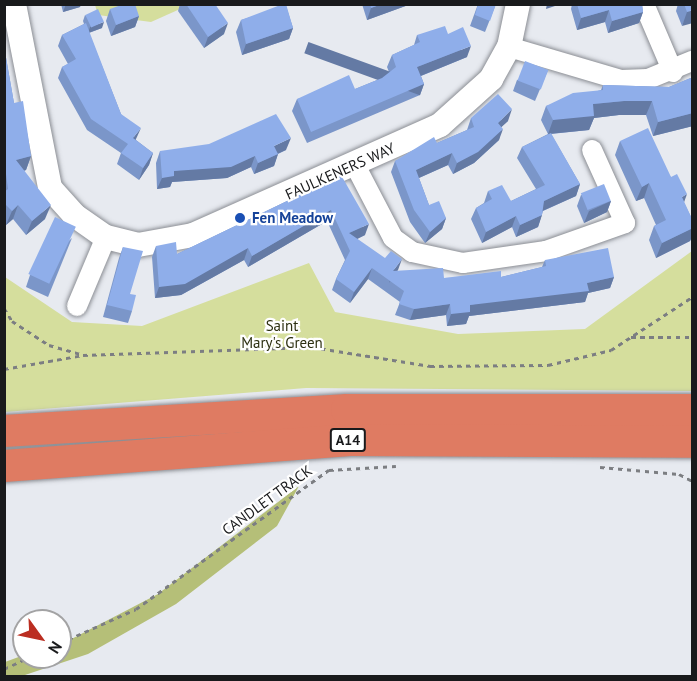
<!DOCTYPE html>
<html>
<head>
<meta charset="utf-8">
<style>
  body { margin:0 }
  #map { position:relative; width:697px; height:681px; overflow:hidden; background:#e7eaf0; font-family:"PT Sans",sans-serif }
  div>[style] { position:absolute }
  .green>* { inset:0; background:#d5de9d }
  .forest>* { inset:0; background:#b5bf78 }
  .path>* { height:3px; margin-top:-1.5px; transform-origin:0; background:repeating-linear-gradient(90deg,#7c7e82 0 4.5px,transparent 0 9px) }
  .roads { filter:drop-shadow(0 0 2px #8b8e94) drop-shadow(0 0 2px #8b8e94) }
  .minor>* { height:20px; margin:-10px; padding:0 10px; transform-origin:10px; border-radius:10px; background:#fff }
  .tertiary>* { height:24px; margin:-12px; padding:0 12px; transform-origin:12px; border-radius:12px; background:#fff }
  .trunk>* { height:32px; margin:-16px; padding:0 16px; transform-origin:16px; border-radius:16px; background:#df7b62 }
  .wall>* { inset:0; background:#7b96c9 }
  .shaded-wall>* { inset:0; background:#647aa4; transform-origin:0 0 }
  .building>* { inset:0; background:#8faeea; transform-origin:0 0 }
  .dots>* { width:16px; height:16px; translate:-50% -50%; box-sizing:border-box; border:3px solid #fff; border-radius:50% }
  span { translate:-50% -50%; white-space:nowrap; text-align:center; line-height:1.15; -webkit-text-stroke:4.5px #fff; paint-order:stroke }
  .shield-label span { padding:2px 4px; background:#fff; border:2px solid; border-radius:4px; -webkit-text-stroke-width:0 }
  .shield-label { font-size:14px; color:#191a1c; font-weight:700 }
  .street-label { font-size:15px; color:#191a1c }
  .transit-label { font-size:15px; color:#164399; font-weight:700 }
  .left { translate:0 -50%; text-align:left }
  .park-label { font-size:15px; color:#2d3011 }
  .frame { position:absolute; inset:0; border:6px solid #191a1c; pointer-events:none }
  .north { position:absolute; left:12px; top:609px; width:60px; height:60px; box-sizing:border-box; background:#fff; border:2px solid #a3a3a4; border-radius:50%; rotate:123deg; font-size:16px; font-weight:700; line-height:24px; text-align:center; color:#191a1c }
  .north::after { content:''; display:block; margin:auto; width:21px; height:27px; background:#bb2e21; clip-path:polygon(50% 0,100% 100%,50% 72%,0 100%) }
</style>
</head>
<body>
<div id="map">
  <div class="green">
    <div style="clip-path:polygon(95px 5px,189px 5px,151px 22px,98px 15px)"></div>
    <div style="clip-path:polygon(692px 251px,692px 391px,306px 388px,5px 412px,5px 277px,72px 322px,142px 326px,309px 263px,335px 312px,458px 334px,585px 329px)"></div>
  </div>
  <div class="forest">
    <div style="clip-path:polygon(299px 486px,277px 526px,176px 604px,88px 654px,22px 676px,5px 676px,5px 662px,24px 655px,60px 657px,60px 645px,158px 594px)"></div>
  </div>
  <div class="path">
    <div style="left:4px;top:308px;width:15px;rotate:58deg"></div>
    <div style="left:12px;top:321px;width:44px;rotate:33deg"></div>
    <div style="left:49px;top:345px;width:35px;rotate:16deg"></div>
    <div style="left:83px;top:355px;width:229px;rotate:-2deg"></div>
    <div style="left:312px;top:347px;width:120px;rotate:9.1deg"></div>
    <div style="left:430px;top:366px;width:118px;rotate:-0.5deg"></div>
    <div style="left:548px;top:365px;width:65px;rotate:-13.4deg"></div>
    <div style="left:611px;top:350px;width:97px;rotate:-33.2deg"></div>
    <div style="left:631px;top:337px;width:61px"></div>
    <div style="left:4px;top:369px;width:80px;rotate:-10deg"></div>
    <div style="left:600px;top:467px;width:79px;rotate:5.1deg"></div>
    <div style="left:679px;top:474px;width:15px;rotate:28deg"></div>
    <div style="left:60px;top:643px;width:83px;rotate:-24.1deg"></div>
    <div style="left:136px;top:609px;width:238px;rotate:-35.8deg"></div>
    <div style="left:329px;top:470px;width:67px;rotate:-3.4deg"></div>
    <div style="left:4px;top:669px;width:29px;rotate:-25deg"></div>
  </div>
  <div class="roads">
    <div class="minor">
      <div style="left:644px;top:4px;width:74px;rotate:66.9deg"></div>
      <div style="left:509px;top:47px;width:117px;rotate:16.4deg"></div>
      <div style="left:621px;top:80px;width:27px;rotate:-2deg"></div>
      <div style="left:648px;top:79px;width:48px;rotate:-22.2deg"></div>
      <div style="left:355px;top:165px;width:82px;rotate:62.5deg"></div>
      <div style="left:393px;top:238px;width:24px;rotate:36deg"></div>
      <div style="left:412px;top:252px;width:52px;rotate:12.2deg"></div>
      <div style="left:463px;top:263px;width:84px;rotate:-8.2deg"></div>
      <div style="left:546px;top:251px;width:84px;rotate:-19.5deg"></div>
      <div style="left:625px;top:223px;width:80px;rotate:-114.3deg"></div>
      <div style="left:77px;top:306px;width:75px;rotate:-67.2deg"></div>
    </div>
    <div class="tertiary">
      <div style="left:14px;top:4px;width:187px;rotate:78.9deg"></div>
      <div style="left:50px;top:188px;width:36px;rotate:48deg"></div>
      <div style="left:74px;top:215px;width:39px;rotate:35deg"></div>
      <div style="left:106px;top:237px;width:33px;rotate:14deg"></div>
      <div style="left:138px;top:245px;width:56px;rotate:-10.3deg"></div>
      <div style="left:193px;top:235px;width:270px;rotate:-24deg"></div>
      <div style="left:440px;top:125px;width:69px;rotate:-42deg"></div>
      <div style="left:491px;top:79px;width:37px;rotate:-61deg"></div>
      <div style="left:509px;top:47px;width:44px;rotate:-78.2deg"></div>
    </div>
    <div class="trunk">
      <div style="left:4px;top:431px;width:344px;rotate:-3.5deg"></div>
      <div style="left:347px;top:410px;width:345px"></div>
      <div style="left:4px;top:466px;width:347px;rotate:-4.3deg"></div>
      <div style="left:350px;top:440px;width:342px;rotate:0.3deg"></div>
    </div>
  </div>
  <div class="wall">
    <div style="clip-path:polygon(61px 4px,81px 4px,80px 7px,63px 12px)"></div>
    <div style="clip-path:polygon(180px 4px,215px 4px,224px 34px,204px 48px,178px 11px)"></div>
    <div style="clip-path:polygon(362px 4px,411px 4px,367px 20px)"></div>
    <div style="clip-path:polygon(478px 4px,496px 4px,485px 32px,470px 26px)"></div>
    <div style="clip-path:polygon(572px 4px,642px 4px,643px 12px,639px 23px,608px 33px,605px 22px,577px 30px,571px 9px)"></div>
    <div style="clip-path:polygon(678px 4px,693px 4px,682px 26px,676px 11px)"></div>
    <div style="clip-path:polygon(286px 6px,293px 28px,289px 39px,242px 55px,236px 32px,241px 20px)"></div>
    <div style="clip-path:polygon(110px 9px,139px 16px,135px 27px,111px 36px,106px 21px)"></div>
    <div style="clip-path:polygon(85px 15px,102px 28px,89px 33px,121px 114px,136px 140px,153px 153px,149px 165px,139px 180px,117px 164px,121px 153px,87px 130px,58px 78px,62px 67px,68px 64px,58px 46px,62px 35px,84px 24px,83px 21px)"></div>
    <div style="clip-path:polygon(448px 34px,467px 57px,421px 76px,424px 84px,420px 95px,307px 143px,292px 111px,297px 99px,355px 89px,382px 78px,389px 72px,387px 67px,392px 55px,414px 45px,417px 35px)"></div>
    <div style="clip-path:polygon(4px 46px,14px 103px,31px 156px,26px 170px,24px 171px,45px 219px,26px 235px,13px 219px,6px 225px,4px 223px)"></div>
    <div style="clip-path:polygon(548px 70px,535px 101px,513px 91px,517px 80px)"></div>
    <div style="clip-path:polygon(693px 77px,693px 126px,653px 136px,646px 115px,619px 115px,594px 118px,589px 130px,551px 134px,580px 184px,576px 196px,543px 211px,538px 227px,516px 237px,512px 227px,482px 243px,471px 219px,476px 208px,484px 203px,488px 191px,511px 201px,536px 189px,517px 158px,522px 147px,548px 134px,541px 120px,546px 106px,601px 90px,603px 85px,669px 87px)"></div>
    <div style="clip-path:polygon(471px 118px,508px 121px,501px 127px,499px 140px,474px 163px,453px 174px,448px 165px,419px 178px,429px 205px,446px 218px,442px 229px,425px 243px,410px 222px,391px 172px,395px 161px,467px 130px)"></div>
    <div style="clip-path:polygon(620px 141px,671px 177px,693px 221px,693px 235px,690px 241px,656px 258px,649px 240px,654px 226px,656px 225px,644px 198px,636px 201px,615px 155px)"></div>
    <div style="clip-path:polygon(286px 150px,278px 154px,274px 166px,254px 174px,251px 167px,227px 178px,172px 182px,170px 187px,157px 189px,156px 163px,160px 151px)"></div>
    <div style="clip-path:polygon(341px 175px,365px 235px,357px 239px,397px 271px,444px 278px,501px 277px,542px 267px,545px 260px,614px 277px,610px 288px,588px 293px,585px 302px,469px 316px,466px 324px,447px 326px,446px 315px,410px 320px,395px 315px,400px 302px,368px 279px,350px 303px,332px 290px,336px 279px,345px 260px,327px 221px,248px 267px,244px 260px,181px 295px,155px 298px,152px 257px,156px 246px,177px 254px)"></div>
    <div style="clip-path:polygon(581px 195px,611px 201px,607px 212px,584px 223px,577px 206px)"></div>
    <div style="clip-path:polygon(72px 238px,48px 297px,26px 287px,30px 275px)"></div>
    <div style="clip-path:polygon(123px 247px,132px 311px,128px 323px,103px 317px,119px 258px)"></div>
  </div>
  <div class="shaded-wall">
    <div style="clip-path:polygon(66px 4px,81px 4px,80px 7px,63px 12px)"></div>
    <div style="clip-path:polygon(382px 4px,411px 4px,367px 20px,371px 8px)"></div>
    <div style="clip-path:polygon(547px 4px,561px 4px,546px 9px)"></div>
    <div style="clip-path:polygon(609px 10px,605px 22px,577px 30px,581px 18px)"></div>
    <div style="clip-path:polygon(693px 10px,693px 23px,682px 26px,687px 12px)"></div>
    <div style="clip-path:polygon(643px 12px,639px 23px,608px 33px,612px 21px)"></div>
    <div style="clip-path:polygon(139px 16px,135px 27px,111px 36px,116px 25px)"></div>
    <div style="clip-path:polygon(104px 22px,102px 28px,88px 33px,90px 27px)"></div>
    <div style="clip-path:polygon(228px 23px,224px 34px,204px 48px,208px 37px)"></div>
    <div style="clip-path:polygon(293px 28px,289px 39px,242px 55px,246px 44px)"></div>
    <div style="clip-path:polygon(471px 46px,467px 57px,413px 79px,417px 67px)"></div>
    <div style="left:424px;top:84px;width:12px;height:123px;rotate:110deg"></div>
    <div style="clip-path:polygon(624px 101px,652px 101px,646px 115px,619px 115px,594px 118px,589px 130px,548px 134px,553px 120px,593px 104px)"></div>
    <div style="clip-path:polygon(512px 109px,508px 121px,494px 134px,498px 123px)"></div>
    <div style="clip-path:polygon(693px 113px,693px 126px,653px 136px,658px 122px)"></div>
    <div style="clip-path:polygon(141px 128px,136px 139px,129px 149px,133px 138px)"></div>
    <div style="clip-path:polygon(503px 129px,499px 140px,474px 163px,453px 174px,457px 163px)"></div>
    <div style="clip-path:polygon(291px 138px,286px 150px,270px 157px,274px 146px)"></div>
    <div style="clip-path:polygon(153px 153px,149px 165px,139px 180px,143px 168px)"></div>
    <div style="clip-path:polygon(452px 153px,448px 165px,412px 181px,416px 170px)"></div>
    <div style="clip-path:polygon(278px 154px,274px 166px,254px 174px,258px 163px)"></div>
    <div style="clip-path:polygon(31px 156px,26px 170px,11px 174px,16px 160px)"></div>
    <div style="clip-path:polygon(255px 156px,251px 167px,227px 178px,172px 182px,170px 187px,157px 189px,162px 178px,174px 171px)"></div>
    <div style="clip-path:polygon(649px 183px,644px 198px,636px 201px,642px 187px)"></div>
    <div style="clip-path:polygon(580px 184px,576px 196px,540px 212px,544px 201px)"></div>
    <div style="clip-path:polygon(687px 194px,682px 208px,682px 197px)"></div>
    <div style="clip-path:polygon(611px 201px,607px 212px,584px 223px,589px 211px)"></div>
    <div style="clip-path:polygon(18px 205px,13px 219px,6px 225px,12px 211px)"></div>
    <div style="clip-path:polygon(51px 205px,45px 219px,26px 235px,32px 221px)"></div>
    <div style="clip-path:polygon(331px 210px,327px 221px,248px 267px,252px 256px)"></div>
    <div style="clip-path:polygon(542px 215px,538px 227px,516px 237px,520px 225px)"></div>
    <div style="clip-path:polygon(516px 216px,512px 227px,482px 243px,486px 232px)"></div>
    <div style="clip-path:polygon(446px 218px,442px 229px,425px 243px,430px 232px)"></div>
    <div style="clip-path:polygon(369px 224px,365px 235px,347px 244px,349px 233px)"></div>
    <div style="clip-path:polygon(693px 228px,693px 235px,690px 241px,656px 258px,662px 243px)"></div>
    <div style="clip-path:polygon(248px 248px,244px 260px,181px 295px,155px 298px,159px 287px)"></div>
    <div style="clip-path:polygon(402px 259px,398px 270px,389px 283px,393px 271px)"></div>
    <div style="clip-path:polygon(372px 268px,368px 279px,350px 303px,354px 292px)"></div>
    <div style="clip-path:polygon(614px 277px,610px 288px,588px 293px,585px 302px,469px 316px,466px 324px,447px 326px,451px 314px,470px 305px,587px 283px)"></div>
    <div style="clip-path:polygon(450px 304px,446px 315px,410px 320px,414px 309px)"></div>
  </div>
  <div class="building">
    <div style="clip-path:polygon(124px 4px,135px 4px,139px 16px,116px 25px,110px 9px)"></div>
    <div style="clip-path:polygon(186px 4px,215px 4px,228px 23px,208px 37px)"></div>
    <div style="clip-path:polygon(283px 4px,286px 4px,293px 28px,246px 44px,241px 20px)"></div>
    <div style="clip-path:polygon(370px 4px,382px 4px,371px 8px)"></div>
    <div style="clip-path:polygon(478px 4px,496px 4px,490px 21px,475px 15px)"></div>
    <div style="clip-path:polygon(577px 4px,642px 4px,643px 12px,612px 21px,609px 10px,581px 18px)"></div>
    <div style="clip-path:polygon(684px 4px,693px 4px,693px 10px,687px 12px)"></div>
    <div style="left:98px;top:9px;width:14px;height:14px;rotate:65deg"></div>
    <div style="clip-path:polygon(86px 23px,121px 114px,141px 128px,133px 138px,153px 153px,143px 168px,121px 153px,128px 144px,91px 119px,62px 67px,76px 59px,62px 35px)"></div>
    <div style="clip-path:polygon(445px 26px,448px 34px,463px 27px,471px 46px,417px 67px,424px 84px,311px 132px,297px 99px,349px 75px,355px 89px,382px 78px,396px 67px,392px 55px,420px 42px,417px 35px)"></div>
    <div style="clip-path:polygon(4px 46px,14px 103px,23px 101px,31px 156px,16px 160px,51px 205px,32px 221px,18px 205px,12px 211px,4px 203px,4px 192px,8px 189px,4px 159px)"></div>
    <div style="left:525px;top:61px;width:25px;height:21px;rotate:21deg"></div>
    <div style="clip-path:polygon(693px 77px,693px 113px,658px 122px,652px 101px,624px 101px,593px 104px,594px 116px,553px 120px,546px 106px,573px 93px,603px 90px,603px 85px,669px 87px)"></div>
    <div style="clip-path:polygon(498px 94px,512px 109px,498px 123px,503px 129px,478px 152px,457px 163px,452px 153px,416px 170px,429px 205px,439px 201px,446px 218px,430px 232px,414px 210px,395px 161px,434px 137px,437px 143px,474px 127px,471px 118px)"></div>
    <div style="clip-path:polygon(276px 114px,291px 138px,274px 146px,278px 154px,258px 163px,255px 156px,231px 167px,174px 171px,174px 176px,162px 178px,160px 151px,209px 144px)"></div>
    <div style="clip-path:polygon(648px 128px,671px 177px,677px 174px,687px 194px,682px 197px,693px 221px,693px 228px,662px 243px,654px 226px,666px 220px,649px 183px,642px 187px,620px 141px)"></div>
    <div style="clip-path:polygon(551px 133px,580px 184px,544px 201px,542px 215px,520px 225px,516px 216px,486px 232px,476px 208px,492px 199px,488px 191px,502px 185px,511px 201px,545px 185px,522px 147px)"></div>
    <div style="clip-path:polygon(341px 175px,369px 224px,349px 233px,385px 258px,391px 251px,402px 259px,393px 271px,443px 268px,444px 278px,501px 271px,501px 277px,546px 266px,545px 260px,608px 248px,614px 277px,587px 283px,589px 291px,470px 305px,470px 312px,451px 314px,450px 304px,414px 309px,399px 304px,404px 291px,372px 268px,354px 292px,336px 279px,350px 251px,331px 210px,252px 256px,248px 248px,185px 284px,159px 287px,156px 246px,176px 242px,177px 254px)"></div>
    <div style="left:604px;top:184px;width:18px;height:25px;rotate:68deg"></div>
    <div style="left:55px;top:217px;width:23px;height:63px;rotate:25deg"></div>
    <div style="clip-path:polygon(123px 247px,143px 251px,130px 294px,136px 295px,132px 311px,107px 305px)"></div>
  </div>
  <div class="dots">
    <div style="left:240px;top:218px;background:#1a4fb4"></div>
  </div>
  <div class="shield-label">
    <span style="left:348px;top:440px">A14</span>
  </div>
  <div class="street-label">
    <span style="left:340px;top:171px;rotate:-24deg">FAULKENERS WAY</span>
    <span style="left:267px;top:500px;rotate:-36deg">CANDLET TRACK</span>
  </div>
  <div class="transit-label">
    <span class="left" style="left:252px;top:218px">Fen Meadow</span>
  </div>
  <div class="park-label">
    <span style="left:282px;top:334px">Saint<br>Mary's Green</span>
  </div>
  <div class="frame"></div>
  <div class="north">N</div>
</div>
</body>
</html>
